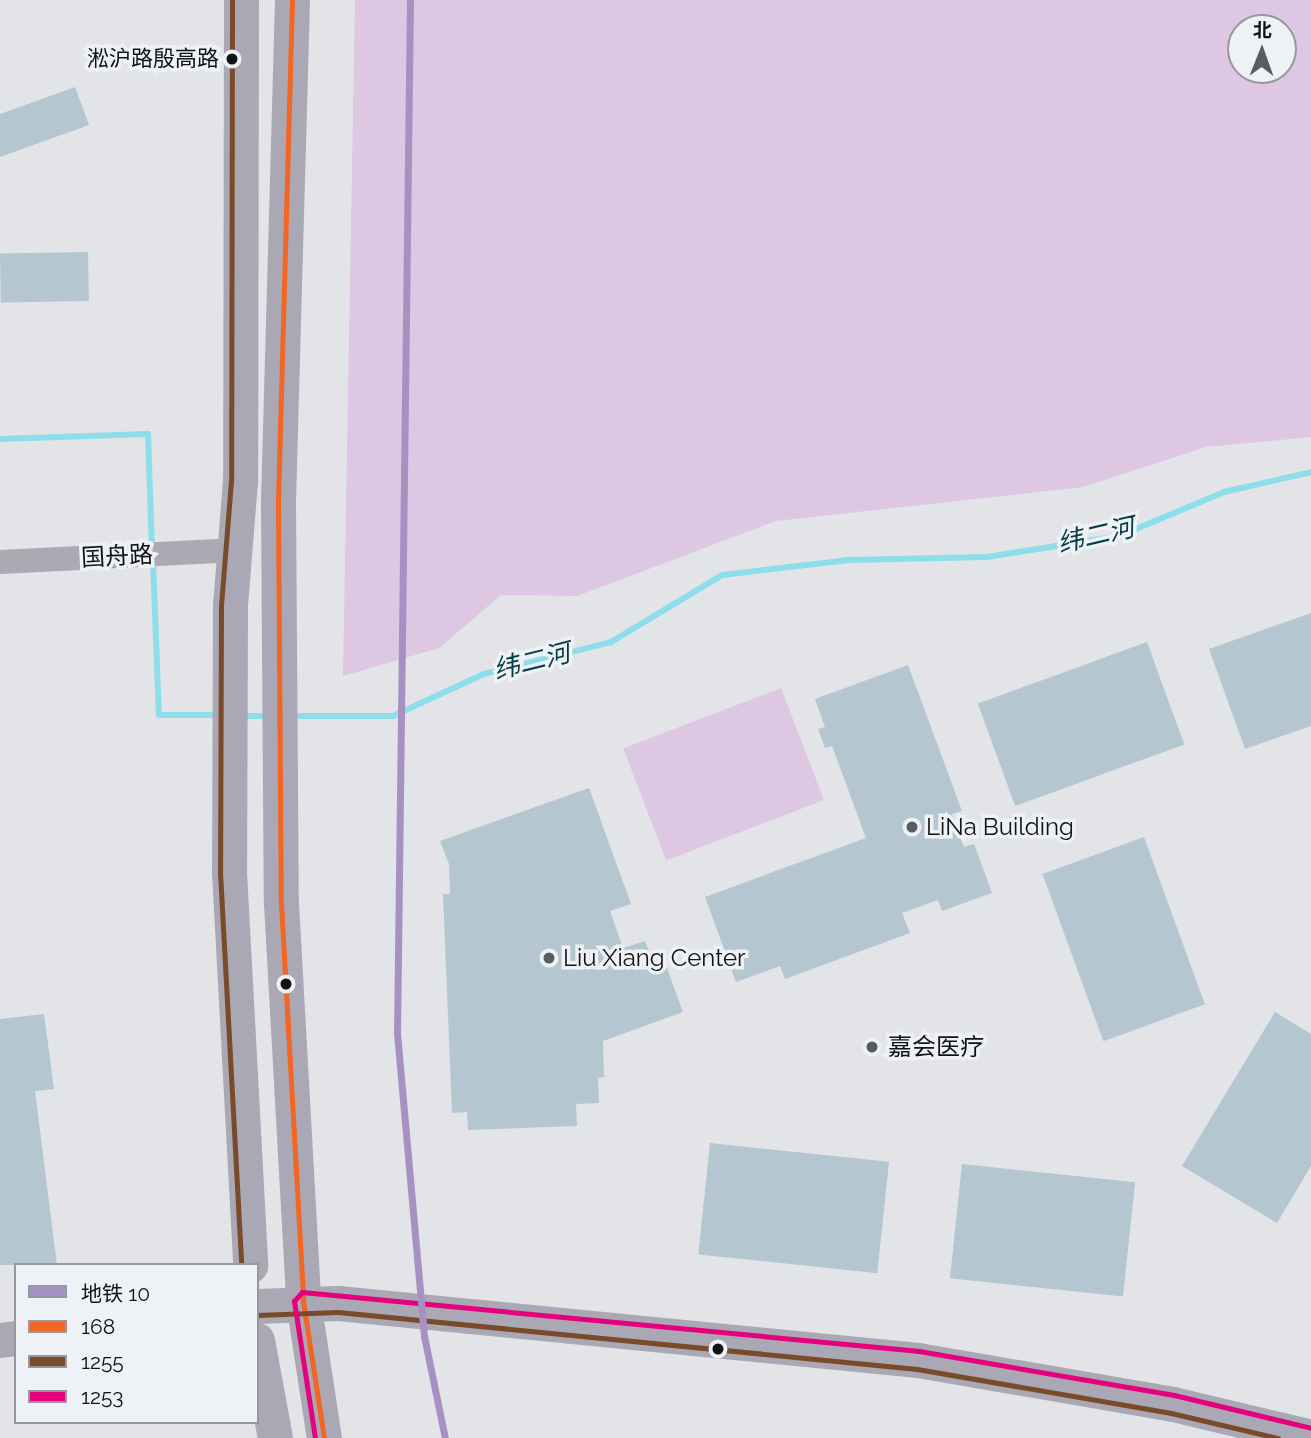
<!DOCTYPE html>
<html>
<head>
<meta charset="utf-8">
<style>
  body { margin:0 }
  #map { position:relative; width:1311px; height:1438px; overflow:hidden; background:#e2e4e7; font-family:Raleway,"Noto Sans SC",sans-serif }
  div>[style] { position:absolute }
  .green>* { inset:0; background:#ddc7e3; transform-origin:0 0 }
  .stream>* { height:6px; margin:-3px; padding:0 3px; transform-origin:3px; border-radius:3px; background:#8cdeea }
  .building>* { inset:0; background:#b4c6d0; transform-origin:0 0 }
  .street>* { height:24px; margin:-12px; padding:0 12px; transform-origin:12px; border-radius:12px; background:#abaab4 }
  .secondary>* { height:35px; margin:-17.5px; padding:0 17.5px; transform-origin:17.5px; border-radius:17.5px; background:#aaa8b4 }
  .bus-1>* { height:5px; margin:-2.5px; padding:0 2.5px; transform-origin:2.5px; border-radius:2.5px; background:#f26522 }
  .bus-2>* { height:5px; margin:-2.5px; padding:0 2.5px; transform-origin:2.5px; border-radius:2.5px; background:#7a4b2a }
  .bus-3>* { height:5px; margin:-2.5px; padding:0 2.5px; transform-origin:2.5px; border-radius:2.5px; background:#e5007d }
  .metro-1>* { height:7px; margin:-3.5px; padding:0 3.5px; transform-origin:3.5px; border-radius:3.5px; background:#a791c3 }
  .dots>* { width:19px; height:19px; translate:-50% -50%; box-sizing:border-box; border:4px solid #eef1f5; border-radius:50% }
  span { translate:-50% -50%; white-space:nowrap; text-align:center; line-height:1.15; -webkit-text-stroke:7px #eef1f5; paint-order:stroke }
  .bus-label { font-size:22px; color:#121315 }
  .right { translate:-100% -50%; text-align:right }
  .street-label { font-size:24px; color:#121315 }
  .poi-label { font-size:24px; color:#121315 }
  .left { translate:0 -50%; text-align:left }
  .water-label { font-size:26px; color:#043e44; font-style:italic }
  .legend { position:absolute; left:14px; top:1263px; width:245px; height:161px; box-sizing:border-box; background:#eef1f5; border:2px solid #96989b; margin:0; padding:9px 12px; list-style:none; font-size:21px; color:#121315 }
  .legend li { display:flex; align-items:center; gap:14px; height:35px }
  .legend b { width:35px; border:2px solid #96989b }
  .north { position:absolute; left:1227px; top:14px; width:70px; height:70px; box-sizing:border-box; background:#eef1f5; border:2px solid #96989b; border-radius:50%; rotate:1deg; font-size:19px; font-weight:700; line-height:28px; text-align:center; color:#121315 }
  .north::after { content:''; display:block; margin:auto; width:24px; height:32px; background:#5b5c5e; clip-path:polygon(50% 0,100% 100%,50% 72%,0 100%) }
</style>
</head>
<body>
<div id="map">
  <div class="green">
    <div style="clip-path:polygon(evenodd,355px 0,1311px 0,1311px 437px,1206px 447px,1083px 487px,776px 521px,577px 596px,501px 595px,439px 648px,343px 676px,355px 0,1241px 28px,1283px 28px,1283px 70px,1241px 70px,1241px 28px)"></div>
    <div style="left:781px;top:688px;width:120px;height:169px;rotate:69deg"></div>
  </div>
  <div class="stream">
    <div style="left:0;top:439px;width:148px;rotate:-1.9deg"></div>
    <div style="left:148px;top:434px;width:116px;rotate:88deg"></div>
    <div style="left:153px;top:561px;width:154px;rotate:87.8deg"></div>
    <div style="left:159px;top:715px;width:58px"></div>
    <div style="left:239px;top:716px;width:31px"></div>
    <div style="left:291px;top:716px;width:102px"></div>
    <div style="left:393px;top:716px;width:100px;rotate:-24.8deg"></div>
    <div style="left:484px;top:674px;width:131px;rotate:-14.1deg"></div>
    <div style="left:611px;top:642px;width:130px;rotate:-31.1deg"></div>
    <div style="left:722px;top:575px;width:128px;rotate:-6.7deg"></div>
    <div style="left:849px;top:560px;width:138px;rotate:-1.2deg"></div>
    <div style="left:987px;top:557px;width:134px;rotate:-9deg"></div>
    <div style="left:1119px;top:536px;width:114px;rotate:-22.7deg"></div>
    <div style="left:1224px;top:492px;width:89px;rotate:-12.9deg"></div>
  </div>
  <div class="building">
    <div style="clip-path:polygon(75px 87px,89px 125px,0 157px,0 114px)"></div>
    <div style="left:88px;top:252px;width:49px;height:88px;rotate:89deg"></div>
    <div style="clip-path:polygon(1311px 613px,1311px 726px,1245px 749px,1209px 649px)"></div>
    <div style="left:1147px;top:642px;width:109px;height:180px;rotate:70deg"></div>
    <div style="clip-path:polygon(908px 665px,962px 811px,952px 814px,964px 847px,974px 844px,992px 893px,942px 911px,938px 900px,902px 913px,910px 933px,785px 979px,780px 966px,736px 982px,705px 897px,866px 838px,832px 746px,825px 748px,818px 729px,825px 727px,815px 699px)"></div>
    <div style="clip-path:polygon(589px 788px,631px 904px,610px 911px,623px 948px,645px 941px,657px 972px,667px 968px,683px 1012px,603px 1041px,604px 1077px,598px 1078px,599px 1103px,576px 1104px,577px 1126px,468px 1130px,467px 1112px,452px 1113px,443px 894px,450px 894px,449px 864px,440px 841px)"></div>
    <div style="left:1144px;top:837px;width:178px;height:108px;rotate:70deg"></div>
    <div style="clip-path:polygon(1275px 1012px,1311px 1034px,1311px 1166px,1277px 1223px,1182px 1166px)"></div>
    <div style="clip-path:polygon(44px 1014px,54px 1089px,35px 1091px,57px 1265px,0 1265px,0 1019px)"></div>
    <div style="left:710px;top:1143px;width:180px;height:112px;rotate:6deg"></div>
    <div style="left:962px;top:1164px;width:174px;height:115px;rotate:6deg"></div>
  </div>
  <div class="street">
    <div style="left:0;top:562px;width:233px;rotate:-2.9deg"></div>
  </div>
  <div class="secondary">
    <div style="left:241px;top:0;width:481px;rotate:90.1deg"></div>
    <div style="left:240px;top:481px;width:125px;rotate:94.6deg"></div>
    <div style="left:230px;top:606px;width:266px;rotate:90.2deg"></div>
    <div style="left:229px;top:872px;width:394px;rotate:86.9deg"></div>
    <div style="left:292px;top:0;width:502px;rotate:91.6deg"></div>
    <div style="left:278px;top:502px;width:401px;rotate:89.6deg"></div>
    <div style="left:281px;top:903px;width:399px;rotate:86.8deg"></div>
    <div style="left:303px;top:1301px;width:139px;rotate:81.3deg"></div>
    <div style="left:257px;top:1306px;width:81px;rotate:-2.1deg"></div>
    <div style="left:338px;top:1303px;width:583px;rotate:5.61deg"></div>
    <div style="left:918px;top:1360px;width:259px;rotate:9.8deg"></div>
    <div style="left:1173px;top:1404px;width:142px;rotate:13.4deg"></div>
    <div style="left:0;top:1340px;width:16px;rotate:-7deg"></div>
    <div style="left:257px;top:1340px;width:100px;rotate:79.6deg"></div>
  </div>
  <div class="bus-1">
    <div style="left:292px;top:0;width:502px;rotate:91.6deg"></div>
    <div style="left:278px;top:502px;width:401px;rotate:89.6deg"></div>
    <div style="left:281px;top:903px;width:399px;rotate:86.8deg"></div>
    <div style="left:303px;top:1301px;width:139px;rotate:81.3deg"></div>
  </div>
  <div class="bus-2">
    <div style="left:232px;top:0;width:481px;rotate:90.1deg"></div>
    <div style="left:231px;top:481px;width:125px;rotate:94.6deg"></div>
    <div style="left:221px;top:606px;width:266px;rotate:90.2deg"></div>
    <div style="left:220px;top:872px;width:394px;rotate:86.9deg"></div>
    <div style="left:257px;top:1315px;width:81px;rotate:-2.1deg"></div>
    <div style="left:338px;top:1312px;width:582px;rotate:5.62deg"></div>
    <div style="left:917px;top:1369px;width:258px;rotate:9.8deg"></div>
    <div style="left:1171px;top:1413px;width:110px;rotate:13.2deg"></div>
  </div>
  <div class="bus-3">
    <div style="left:315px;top:1438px;width:139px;rotate:-98.7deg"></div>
    <div style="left:294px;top:1301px;width:12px;rotate:-48deg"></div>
    <div style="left:302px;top:1292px;width:620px;rotate:5.46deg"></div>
    <div style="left:919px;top:1351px;width:259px;rotate:9.8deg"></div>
    <div style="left:1174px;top:1395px;width:141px;rotate:13.5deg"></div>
  </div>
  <div class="metro-1">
    <div style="left:410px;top:0;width:1033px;rotate:90.72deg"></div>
    <div style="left:397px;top:1033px;width:304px;rotate:84.9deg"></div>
    <div style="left:424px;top:1336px;width:104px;rotate:78.4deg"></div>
  </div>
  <div class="dots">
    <div style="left:232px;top:59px;background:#121315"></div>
    <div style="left:912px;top:827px;background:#5b5c5e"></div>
    <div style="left:549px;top:958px;background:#5b5c5e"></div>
    <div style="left:286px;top:984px;background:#121315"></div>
    <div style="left:872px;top:1047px;background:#5b5c5e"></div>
    <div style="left:718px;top:1349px;background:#121315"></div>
  </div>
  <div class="bus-label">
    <span class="right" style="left:219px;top:59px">淞沪路殷高路</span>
  </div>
  <div class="street-label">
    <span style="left:117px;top:556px;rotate:-3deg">国舟路</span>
  </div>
  <div class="poi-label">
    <span class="left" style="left:926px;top:827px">LiNa Building</span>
    <span class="left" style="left:563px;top:958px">Liu Xiang Center</span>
    <span class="left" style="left:888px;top:1047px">嘉会医疗</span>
  </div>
  <div class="water-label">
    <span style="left:1096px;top:536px;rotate:-13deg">纬二河</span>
    <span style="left:532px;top:662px;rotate:-14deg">纬二河</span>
  </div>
  <ul class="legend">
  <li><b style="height:9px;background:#a791c3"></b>地铁 10</li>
  <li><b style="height:9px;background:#f26522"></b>168</li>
  <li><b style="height:9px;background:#7a4b2a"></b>1255</li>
  <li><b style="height:9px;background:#e5007d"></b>1253</li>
  </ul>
  <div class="north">北</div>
</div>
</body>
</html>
